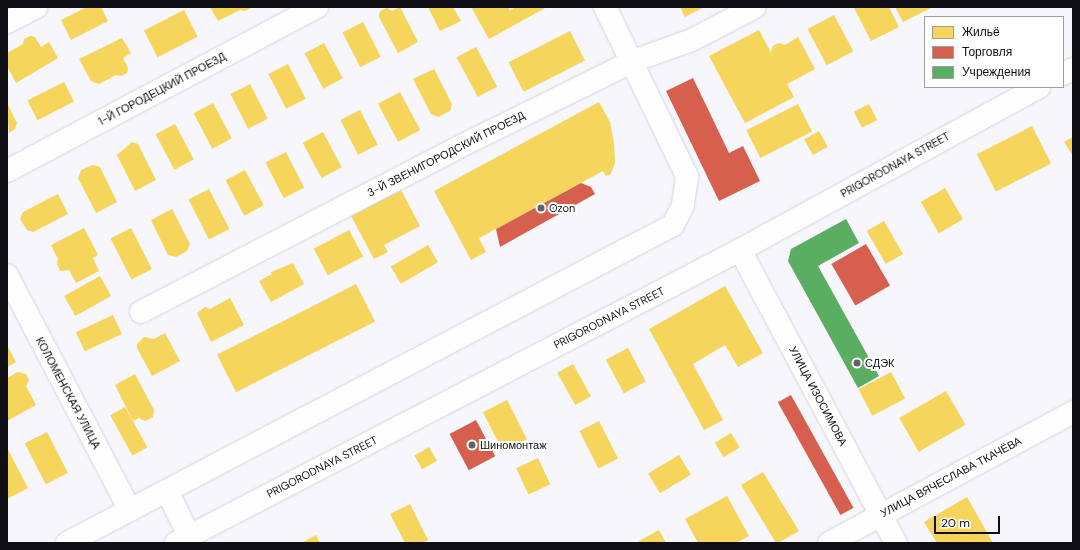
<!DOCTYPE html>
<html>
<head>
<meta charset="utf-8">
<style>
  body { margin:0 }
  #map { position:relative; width:1080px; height:550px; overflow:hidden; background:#f6f6fc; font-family:"DM Sans",sans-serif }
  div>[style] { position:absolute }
  .homes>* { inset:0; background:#f6d55c; transform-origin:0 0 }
  .shops>* { inset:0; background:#d6604d; transform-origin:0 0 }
  .public>* { inset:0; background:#5aae61 }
  .roads { filter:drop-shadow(0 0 1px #d4d4d9) drop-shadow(0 0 1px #d4d4d9) }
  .street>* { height:22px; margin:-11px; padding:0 11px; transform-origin:11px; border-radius:11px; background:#fefeff }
  .secondary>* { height:22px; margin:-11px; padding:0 11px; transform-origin:11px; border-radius:11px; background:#fefeff }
  .dots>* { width:11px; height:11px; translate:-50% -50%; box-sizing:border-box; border:2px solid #fff; border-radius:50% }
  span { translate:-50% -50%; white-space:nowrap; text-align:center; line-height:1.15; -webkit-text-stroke:4px #fff; paint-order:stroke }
  .street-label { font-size:11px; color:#0f0f14 }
  .poi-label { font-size:11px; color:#0f0f14 }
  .left { translate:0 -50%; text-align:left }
  .frame { position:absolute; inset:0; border:8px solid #0f0f14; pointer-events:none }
  .legend { position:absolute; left:924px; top:16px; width:140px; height:72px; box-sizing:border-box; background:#fff; border:1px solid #9f9fa1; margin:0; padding:5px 7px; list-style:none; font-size:12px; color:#0f0f14 }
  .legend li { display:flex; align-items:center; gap:8px; height:20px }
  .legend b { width:20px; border:1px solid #9f9fa1 }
  .scale { position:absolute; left:934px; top:516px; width:66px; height:18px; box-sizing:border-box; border:2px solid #0f0f14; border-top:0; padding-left:5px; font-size:12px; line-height:14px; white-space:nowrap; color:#0f0f14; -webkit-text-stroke:3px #fff; paint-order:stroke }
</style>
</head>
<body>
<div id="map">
  <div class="homes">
    <div style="clip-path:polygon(87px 7px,101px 7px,108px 21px,71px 40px,61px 20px)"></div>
    <div style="clip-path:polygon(210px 7px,253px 7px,245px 11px,240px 10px,218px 21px)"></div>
    <div style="clip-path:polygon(400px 7px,418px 42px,398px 53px,379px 17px,380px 11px,387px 8px,392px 11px)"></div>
    <div style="clip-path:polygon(428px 7px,453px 7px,461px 21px,440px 31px)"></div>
    <div style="clip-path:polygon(471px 7px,508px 7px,510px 11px,515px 7px,547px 7px,489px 39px)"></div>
    <div style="clip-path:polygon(680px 7px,704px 7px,685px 17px)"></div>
    <div style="clip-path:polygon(857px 7px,889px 7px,899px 27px,871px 41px,854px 8px)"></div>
    <div style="clip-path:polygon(895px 7px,930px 7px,931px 8px,903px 22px)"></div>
    <div style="left:184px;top:10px;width:30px;height:45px;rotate:63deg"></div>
    <div style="left:834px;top:15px;width:41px;height:30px;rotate:62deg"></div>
    <div style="left:363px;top:22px;width:39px;height:23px;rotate:63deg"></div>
    <div style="clip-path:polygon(759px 30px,775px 60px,771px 52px,773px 46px,779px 43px,785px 45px,798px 37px,815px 69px,787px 84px,794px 97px,745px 123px,709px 56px)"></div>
    <div style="left:570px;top:31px;width:33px;height:69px;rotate:63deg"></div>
    <div style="clip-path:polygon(30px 36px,35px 37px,41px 47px,49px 42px,58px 58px,16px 83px,7px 66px,7px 53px,23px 44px,24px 39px)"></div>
    <div style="clip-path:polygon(122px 38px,131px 53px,123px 58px,128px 68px,127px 73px,121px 76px,116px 75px,99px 84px,91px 81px,79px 59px)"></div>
    <div style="left:324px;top:43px;width:40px;height:22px;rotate:62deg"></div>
    <div style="left:476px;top:47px;width:45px;height:22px;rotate:62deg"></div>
    <div style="left:288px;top:64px;width:39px;height:22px;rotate:63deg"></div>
    <div style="clip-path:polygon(434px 69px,452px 104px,450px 111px,438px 117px,431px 114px,413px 79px)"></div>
    <div style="left:64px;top:82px;width:22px;height:41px;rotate:63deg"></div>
    <div style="left:250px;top:84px;width:39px;height:22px;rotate:63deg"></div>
    <div style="left:400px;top:92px;width:43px;height:25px;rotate:62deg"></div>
    <div style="clip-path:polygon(599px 102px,610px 122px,614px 143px,615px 162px,611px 174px,606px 176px,603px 171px,479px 238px,486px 252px,471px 260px,434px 191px)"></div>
    <div style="clip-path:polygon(7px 103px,17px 123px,15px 129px,9px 133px)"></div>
    <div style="left:213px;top:103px;width:40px;height:22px;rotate:62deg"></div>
    <div style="left:798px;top:104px;width:31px;height:58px;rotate:63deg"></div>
    <div style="left:869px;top:104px;width:18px;height:17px;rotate:63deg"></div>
    <div style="left:360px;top:110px;width:39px;height:22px;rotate:63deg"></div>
    <div style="left:175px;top:124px;width:40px;height:22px;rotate:62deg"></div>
    <div style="left:1032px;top:126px;width:42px;height:62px;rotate:63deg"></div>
    <div style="left:819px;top:131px;width:18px;height:17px;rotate:61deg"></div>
    <div style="left:323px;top:132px;width:40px;height:23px;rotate:62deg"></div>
    <div style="clip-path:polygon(1073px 137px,1073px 156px,1064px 142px)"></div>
    <div style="clip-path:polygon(132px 142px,138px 144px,156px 180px,135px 191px,117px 155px)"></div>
    <div style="left:286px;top:152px;width:40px;height:23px;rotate:63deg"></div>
    <div style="clip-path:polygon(93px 165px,100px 167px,117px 202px,96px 213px,78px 178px,81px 170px)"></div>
    <div style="left:245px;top:170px;width:40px;height:22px;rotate:62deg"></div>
    <div style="left:945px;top:188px;width:36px;height:28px;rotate:60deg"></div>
    <div style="left:209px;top:189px;width:45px;height:23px;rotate:63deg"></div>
    <div style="clip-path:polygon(401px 190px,420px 226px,384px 245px,388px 252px,374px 259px,351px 216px)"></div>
    <div style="clip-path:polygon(58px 194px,68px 214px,33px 232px,27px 230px,20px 219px,23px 212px)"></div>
    <div style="clip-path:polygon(172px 209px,190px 244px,187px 251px,176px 257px,168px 255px,151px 220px)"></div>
    <div style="left:884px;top:221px;width:38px;height:20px;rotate:60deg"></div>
    <div style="clip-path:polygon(84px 228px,98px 255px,93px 258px,99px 271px,76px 283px,69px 270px,60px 271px,57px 264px,58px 259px,51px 245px)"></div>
    <div style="left:131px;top:228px;width:46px;height:23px;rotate:63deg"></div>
    <div style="left:349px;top:230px;width:30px;height:40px;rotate:62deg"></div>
    <div style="left:428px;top:245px;width:20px;height:43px;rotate:60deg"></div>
    <div style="clip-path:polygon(293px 263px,304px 284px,271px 302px,259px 281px,272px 274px,271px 272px)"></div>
    <div style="left:100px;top:276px;width:23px;height:41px;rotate:61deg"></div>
    <div style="left:356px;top:284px;width:42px;height:156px;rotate:63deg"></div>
    <div style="clip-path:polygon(725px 286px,763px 353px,738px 367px,725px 345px,693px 364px,723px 420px,704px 430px,649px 329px)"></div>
    <div style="clip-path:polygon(230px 298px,244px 325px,211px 342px,197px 313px,205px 307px,210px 309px)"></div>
    <div style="left:113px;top:315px;width:21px;height:41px;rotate:65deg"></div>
    <div style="clip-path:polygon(165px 333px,180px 361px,152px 376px,137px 348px,137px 344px,144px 337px,154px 339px)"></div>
    <div style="clip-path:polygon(7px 345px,16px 362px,7px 367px)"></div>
    <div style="left:628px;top:348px;width:38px;height:25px;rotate:62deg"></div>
    <div style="left:573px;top:364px;width:37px;height:18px;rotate:61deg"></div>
    <div style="clip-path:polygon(18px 372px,26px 374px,29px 380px,26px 386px,36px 405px,7px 421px,7px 378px)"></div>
    <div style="left:891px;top:372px;width:30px;height:37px;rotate:62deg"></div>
    <div style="clip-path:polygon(135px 374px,154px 410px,153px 417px,145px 421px,139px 418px,133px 421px,115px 385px)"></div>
    <div style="left:946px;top:391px;width:39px;height:54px;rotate:60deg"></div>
    <div style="left:507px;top:400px;width:44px;height:27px;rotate:63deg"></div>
    <div style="left:125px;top:407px;width:46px;height:17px;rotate:61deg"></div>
    <div style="left:599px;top:421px;width:42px;height:22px;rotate:63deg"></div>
    <div style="left:47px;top:432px;width:46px;height:25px;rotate:63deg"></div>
    <div style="left:731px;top:433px;width:17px;height:19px;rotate:59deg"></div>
    <div style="left:429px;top:447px;width:16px;height:17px;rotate:60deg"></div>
    <div style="clip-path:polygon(7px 448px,28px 488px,7px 499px)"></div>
    <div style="left:679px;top:455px;width:23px;height:36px;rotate:59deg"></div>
    <div style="left:538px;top:458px;width:29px;height:24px;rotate:65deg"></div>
    <div style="clip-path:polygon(763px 472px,799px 531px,778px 543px,776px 543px,741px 485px)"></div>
    <div style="clip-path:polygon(727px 496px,749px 536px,736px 543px,698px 543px,685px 519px)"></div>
    <div style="clip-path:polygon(967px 497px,993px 543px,937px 543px,924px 522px)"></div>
    <div style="clip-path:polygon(410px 504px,428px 540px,423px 543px,405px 543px,390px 514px)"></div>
    <div style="clip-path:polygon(659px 530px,666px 543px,640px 543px,639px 541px)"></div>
    <div style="clip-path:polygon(316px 535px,320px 543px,301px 543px)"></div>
  </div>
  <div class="shops">
    <div style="clip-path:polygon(693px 78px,729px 153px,743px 146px,760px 181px,719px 201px,666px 91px)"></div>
    <div style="clip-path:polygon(581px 183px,591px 187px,595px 194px,500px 247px,496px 229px)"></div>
    <div style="left:866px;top:244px;width:48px;height:40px;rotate:60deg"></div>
    <div style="left:791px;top:395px;width:129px;height:15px;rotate:61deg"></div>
    <div style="left:476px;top:420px;width:41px;height:30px;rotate:62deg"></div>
  </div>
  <div class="public">
    <div style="clip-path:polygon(846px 219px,859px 243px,818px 266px,879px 376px,858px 388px,788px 261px,791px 249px)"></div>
  </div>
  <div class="roads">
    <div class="street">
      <div style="left:7px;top:22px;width:33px;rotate:-27deg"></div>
      <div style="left:7px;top:171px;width:351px;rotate:-27.9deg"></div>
      <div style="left:7px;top:275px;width:265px;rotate:62.4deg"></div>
      <div style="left:141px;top:312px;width:354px;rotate:-27.4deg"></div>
      <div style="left:455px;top:149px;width:199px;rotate:-26.3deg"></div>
      <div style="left:633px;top:61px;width:63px;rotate:-19.6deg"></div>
      <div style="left:692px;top:40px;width:71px;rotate:-27.6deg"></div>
      <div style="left:167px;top:491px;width:50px;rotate:63.9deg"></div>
      <div style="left:67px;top:543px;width:684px;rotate:-27.69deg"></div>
      <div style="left:673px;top:225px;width:22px;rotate:-63deg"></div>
      <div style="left:683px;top:205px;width:29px;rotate:-82deg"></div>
      <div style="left:687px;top:176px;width:188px;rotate:-115.9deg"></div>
      <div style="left:829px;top:543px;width:277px;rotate:-28.2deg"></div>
    </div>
    <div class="secondary">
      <div style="left:1063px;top:74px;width:11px;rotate:-27deg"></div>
      <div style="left:740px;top:250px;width:332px;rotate:62deg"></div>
      <div style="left:176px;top:543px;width:636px;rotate:-27.45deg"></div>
      <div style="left:740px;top:250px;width:341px;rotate:-28.6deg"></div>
    </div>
  </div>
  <div class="dots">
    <div style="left:541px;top:208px;background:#606065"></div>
    <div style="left:857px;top:363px;background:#606065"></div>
    <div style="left:472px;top:445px;background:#606065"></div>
  </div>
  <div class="street-label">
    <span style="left:162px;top:89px;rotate:-28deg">1-Й ГОРОДЕЦКИЙ ПРОЕЗД</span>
    <span style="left:446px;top:154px;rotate:-27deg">3-Й ЗВЕНИГОРОДСКИЙ ПРОЕЗД</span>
    <span style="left:895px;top:165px;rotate:-29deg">PRIGORODNAYA STREET</span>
    <span style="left:609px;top:318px;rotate:-27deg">PRIGORODNAYA STREET</span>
    <span style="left:68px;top:393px;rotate:62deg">КОЛОМЕНСКАЯ УЛИЦА</span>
    <span style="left:818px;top:396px;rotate:62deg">УЛИЦА ИЗОСИМОВА</span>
    <span style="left:322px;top:467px;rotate:-27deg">PRIGORODNAYA STREET</span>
    <span style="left:951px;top:477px;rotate:-28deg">УЛИЦА ВЯЧЕСЛАВА ТКАЧЁВА</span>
  </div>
  <div class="poi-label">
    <span class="left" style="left:549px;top:208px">Ozon</span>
    <span class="left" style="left:865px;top:363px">СДЭК</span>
    <span class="left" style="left:480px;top:445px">Шиномонтаж</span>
  </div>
  <div class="frame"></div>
  <ul class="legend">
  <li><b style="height:11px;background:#f6d55c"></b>Жильё</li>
  <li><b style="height:11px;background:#d6604d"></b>Торговля</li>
  <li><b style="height:11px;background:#5aae61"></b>Учреждения</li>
  </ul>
  <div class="scale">20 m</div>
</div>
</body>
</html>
